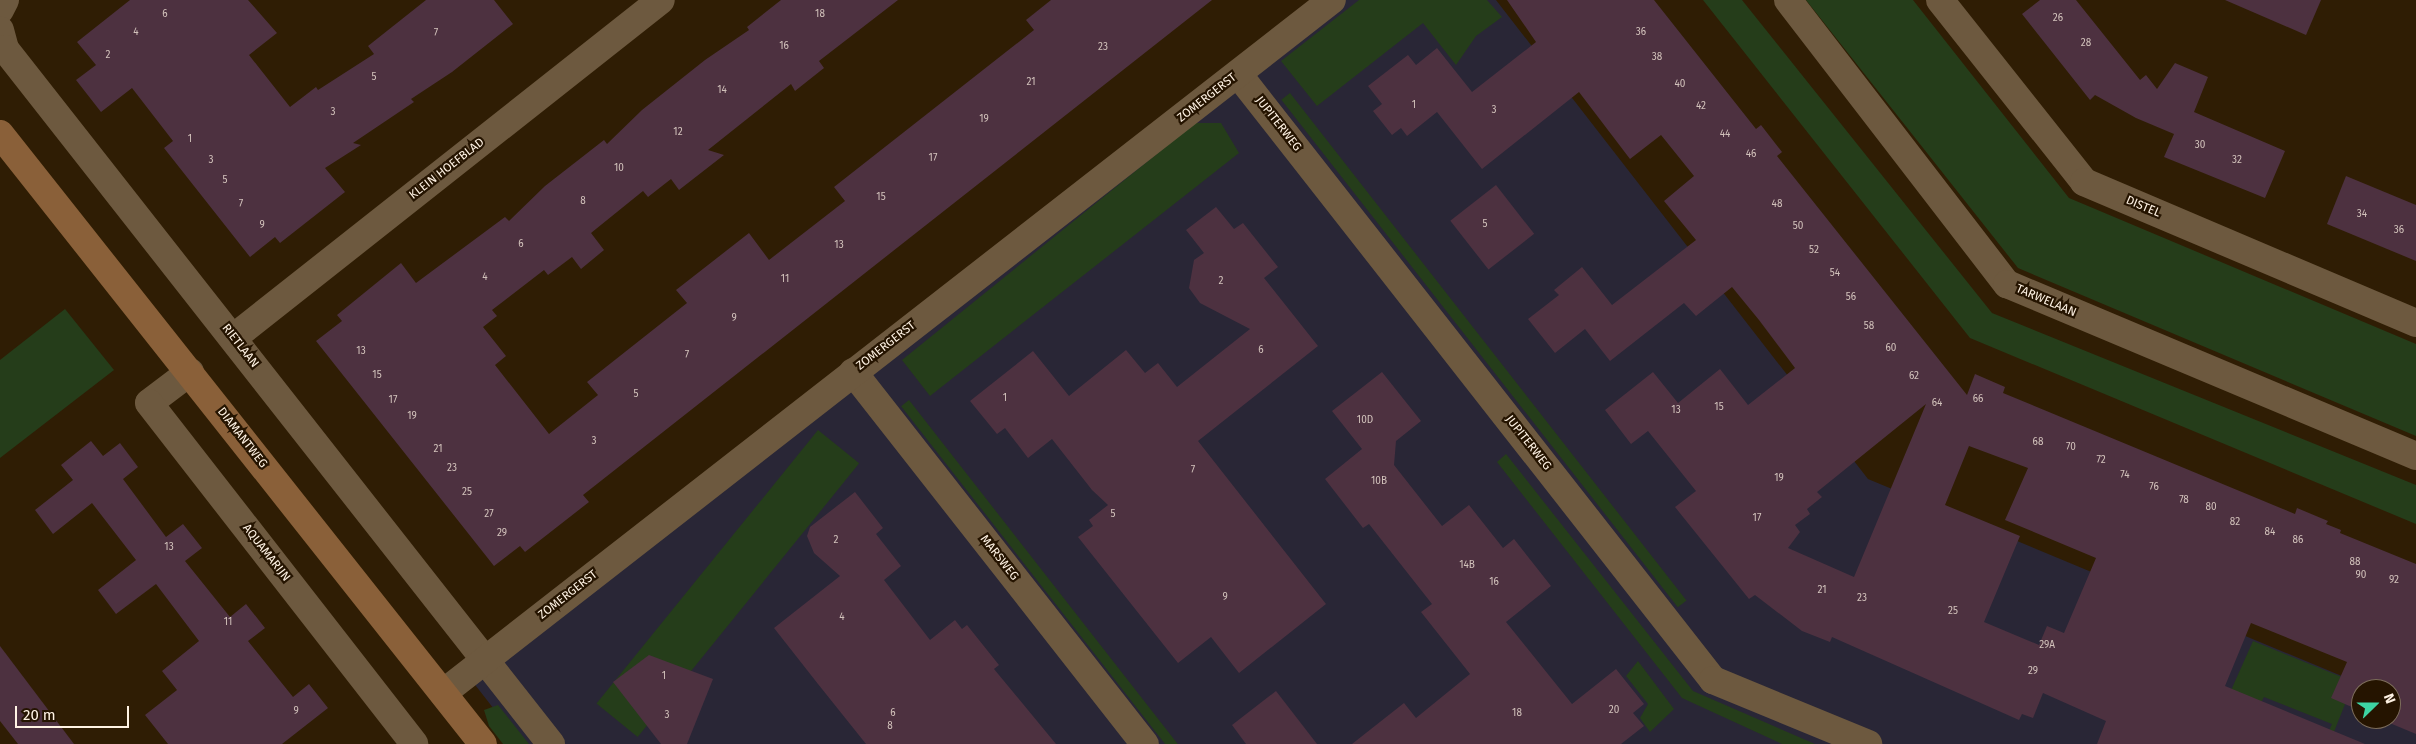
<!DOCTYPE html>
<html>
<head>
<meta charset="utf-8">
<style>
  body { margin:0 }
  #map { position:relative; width:2416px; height:744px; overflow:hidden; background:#2f1d04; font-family:"Fira Sans",sans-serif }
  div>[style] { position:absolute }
  .commercial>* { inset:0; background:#292636 }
  .green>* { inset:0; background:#253d1a; transform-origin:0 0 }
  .building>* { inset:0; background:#4d3140; transform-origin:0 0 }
  .street>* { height:28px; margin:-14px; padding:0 14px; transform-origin:14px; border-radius:14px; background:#6d593f }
  .secondary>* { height:28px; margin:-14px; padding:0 14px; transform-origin:14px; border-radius:14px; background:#8a6039 }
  span { translate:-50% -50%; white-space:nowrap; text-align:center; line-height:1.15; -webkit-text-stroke:4.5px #251400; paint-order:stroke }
  .number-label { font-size:10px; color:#d2c2bb }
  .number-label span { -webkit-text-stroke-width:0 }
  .street-label { font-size:12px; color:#fff3e4 }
  .north { position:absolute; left:2351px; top:679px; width:50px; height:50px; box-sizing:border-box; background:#251400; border:1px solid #7c6d5b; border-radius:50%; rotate:68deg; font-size:14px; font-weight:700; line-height:20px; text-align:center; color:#fff3e4 }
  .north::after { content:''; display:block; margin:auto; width:18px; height:22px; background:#3dd4a3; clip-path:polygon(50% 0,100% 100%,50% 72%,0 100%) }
  .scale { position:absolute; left:15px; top:706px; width:114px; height:22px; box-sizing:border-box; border:2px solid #fff3e4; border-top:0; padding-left:6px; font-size:15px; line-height:18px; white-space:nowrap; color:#fff3e4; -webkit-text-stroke:4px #251400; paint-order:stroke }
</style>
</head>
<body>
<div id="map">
  <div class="commercial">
    <div style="clip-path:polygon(1330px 0,1496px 0,1868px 479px,2373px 689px,2361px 689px,2361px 719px,2391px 719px,2416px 707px,2416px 744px,521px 744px,469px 677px)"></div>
  </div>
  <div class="green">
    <div style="clip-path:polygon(1359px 0,1487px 0,1502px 17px,1476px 36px,1456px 65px,1423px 23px,1317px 106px,1281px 61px)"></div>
    <div style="clip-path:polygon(1703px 0,1742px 0,1992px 313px,2416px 485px,2416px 524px,1970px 338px)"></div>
    <div style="clip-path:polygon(1806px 0,1913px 0,2069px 198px,2416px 344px,2416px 436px,2018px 268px)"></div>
    <div style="left:1290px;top:93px;width:644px;height:11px;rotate:52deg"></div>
    <div style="clip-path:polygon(1195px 123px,1221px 123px,1239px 153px,930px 396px,902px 360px)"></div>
    <div style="clip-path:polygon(65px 309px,114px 370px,0 458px,0 360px)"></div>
    <div style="left:909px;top:400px;width:439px;height:10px;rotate:52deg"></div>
    <div style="left:818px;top:430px;width:53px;height:352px;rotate:39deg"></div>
    <div style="clip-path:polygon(1506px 454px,1693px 691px,1815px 744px,1782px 744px,1682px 698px,1497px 462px)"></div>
    <div style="clip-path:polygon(2253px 641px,2354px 682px,2329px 744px,2323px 744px,2332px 724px,2264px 697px,2239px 744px,2208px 742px)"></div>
    <div style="clip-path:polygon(1638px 661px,1674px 709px,1650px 732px,1640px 718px,1648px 704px,1626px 676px)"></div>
    <div style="clip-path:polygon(498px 705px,529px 744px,503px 744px,489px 726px,484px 710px)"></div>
  </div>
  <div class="building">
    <div style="clip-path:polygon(130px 0,248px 0,277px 33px,249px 55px,290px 107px,316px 87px,318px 90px,374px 54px,368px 46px,426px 0,494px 0,513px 24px,452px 72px,411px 99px,414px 102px,353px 143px,361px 145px,325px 168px,345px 192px,280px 243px,275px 237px,250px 257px,164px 148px,173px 141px,132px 88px,101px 112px,76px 80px,96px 65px,77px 42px)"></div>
    <div style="clip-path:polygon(781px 0,898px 0,819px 61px,824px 68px,795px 91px,791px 84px,708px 150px,724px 155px,679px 190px,671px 179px,648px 197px,643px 191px,591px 233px,604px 250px,581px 269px,572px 257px,548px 275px,544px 270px,492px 310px,497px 316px,483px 327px,506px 356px,495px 365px,549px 434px,598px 395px,587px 382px,687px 303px,676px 290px,749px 233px,769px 260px,845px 201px,834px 187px,1034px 30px,1026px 20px,1051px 0,1212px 0,583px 495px,589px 502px,525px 552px,520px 546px,494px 566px,316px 341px,342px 321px,337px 315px,401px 263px,416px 283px,505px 217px,509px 221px,545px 186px,604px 140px,607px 144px,642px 110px,705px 60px,749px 30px,747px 27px)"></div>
    <div style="clip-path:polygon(evenodd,1507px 0,1654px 0,1756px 129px,1761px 125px,1782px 152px,1777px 156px,1967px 395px,1975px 374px,2005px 387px,2003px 393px,2295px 514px,2297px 508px,2328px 521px,2326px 524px,2341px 530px,2340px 533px,2416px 564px,2416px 734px,2380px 719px,2391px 719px,2391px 689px,2361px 689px,2361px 711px,2331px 698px,2347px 662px,2251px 623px,2225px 686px,2365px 744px,2097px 744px,2106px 721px,2043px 693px,2033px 718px,2022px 714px,2019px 720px,1832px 637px,1830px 642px,1802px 631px,1755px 595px,1749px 599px,1675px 507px,1696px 491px,1648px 431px,1631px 444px,1605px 410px,1653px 372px,1678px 403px,1720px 369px,1748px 405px,1795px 368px,1759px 320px,1732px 287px,1696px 316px,1684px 303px,1610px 361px,1585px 329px,1555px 353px,1528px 319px,1559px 295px,1554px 290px,1582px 267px,1612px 305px,1696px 240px,1664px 201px,1694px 176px,1661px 135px,1630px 159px,1579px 92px,1482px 169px,1437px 112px,1407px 136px,1401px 128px,1392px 135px,1373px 111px,1382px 104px,1368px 86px,1408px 55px,1416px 65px,1437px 48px,1472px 92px,1536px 42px,1507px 0,1926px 404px,1854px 577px,1788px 548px,1800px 532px,1795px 525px,1810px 514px,1807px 509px,1822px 497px,1817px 492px,1926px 404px,1507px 0,1969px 446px,2028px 468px,2005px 520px,2096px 558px,2064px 633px,2047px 626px,2039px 645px,1984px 622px,2020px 536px,1945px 505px,1969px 446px)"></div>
    <div style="clip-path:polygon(2040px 0,2076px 0,2140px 80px,2146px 75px,2157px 89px,2175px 63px,2208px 77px,2194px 112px,2285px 151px,2265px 198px,2164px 157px,2174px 134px,2136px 118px,2095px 95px,2090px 100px,2022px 14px)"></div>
    <div style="clip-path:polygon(2225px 0,2321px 0,2306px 35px)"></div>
    <div style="clip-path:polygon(2346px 176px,2416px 205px,2416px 261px,2327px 224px)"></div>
    <div style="left:1496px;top:185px;width:62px;height:58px;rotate:52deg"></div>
    <div style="clip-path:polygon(1216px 207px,1234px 229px,1243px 223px,1278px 267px,1264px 278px,1318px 346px,1198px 441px,1326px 604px,1239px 673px,1211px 637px,1178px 663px,1078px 537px,1093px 526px,1089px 520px,1108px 505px,1092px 490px,1052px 439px,1028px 458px,1005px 428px,997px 434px,970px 401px,1033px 351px,1069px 396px,1126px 350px,1145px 373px,1158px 363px,1177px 387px,1250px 329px,1200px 303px,1189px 288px,1194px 260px,1204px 253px,1186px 230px)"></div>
    <div style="clip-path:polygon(1382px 372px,1421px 421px,1396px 441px,1394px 465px,1442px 526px,1469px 505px,1503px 548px,1514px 539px,1551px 586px,1506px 622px,1572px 704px,1616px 669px,1644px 704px,1633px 713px,1644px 726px,1621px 744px,1352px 744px,1404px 703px,1416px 718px,1470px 674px,1421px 612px,1432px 604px,1369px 524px,1363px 528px,1325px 479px,1362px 449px,1332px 411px)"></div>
    <div style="clip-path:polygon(91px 441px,103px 456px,120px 443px,138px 467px,123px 479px,166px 537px,183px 524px,202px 548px,185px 561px,230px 617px,246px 604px,265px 628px,248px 641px,293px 697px,309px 684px,328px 708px,282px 744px,168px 744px,145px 715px,177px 690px,162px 671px,199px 641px,156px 584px,116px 614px,98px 590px,136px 560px,92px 503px,53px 534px,35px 510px,73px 480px,61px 465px)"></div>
    <div style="clip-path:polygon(855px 492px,883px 528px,876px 534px,901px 566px,884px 580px,930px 640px,955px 620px,962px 629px,967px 625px,999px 665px,994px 669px,1056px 744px,866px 744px,818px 684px,774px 628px,840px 576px,814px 553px,807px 536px,810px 527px)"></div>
    <div style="clip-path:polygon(0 646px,74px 744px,18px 744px,0 721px)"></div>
    <div style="clip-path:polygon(649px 655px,713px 679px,687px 744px,661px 744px,613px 682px)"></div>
    <div style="clip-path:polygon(1276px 691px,1317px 744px,1246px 744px,1232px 725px)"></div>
  </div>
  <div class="street">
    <div style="left:1788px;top:0;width:359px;rotate:52.4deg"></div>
    <div style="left:2007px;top:284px;width:444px;rotate:22.8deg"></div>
    <div style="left:1940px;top:0;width:232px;rotate:51.6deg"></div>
    <div style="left:2084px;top:182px;width:361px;rotate:23deg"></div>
    <div style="left:0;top:10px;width:11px;rotate:-63deg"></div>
    <div style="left:0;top:30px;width:20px;rotate:75deg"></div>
    <div style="left:5px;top:49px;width:884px;rotate:51.85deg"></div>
    <div style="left:1238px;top:74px;width:770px;rotate:51.91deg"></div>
    <div style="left:1713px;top:680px;width:168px;rotate:22.4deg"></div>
    <div style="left:233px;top:338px;width:545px;rotate:-38.3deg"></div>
    <div style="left:190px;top:372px;width:51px;rotate:142.9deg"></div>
    <div style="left:149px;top:403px;width:432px;rotate:52.1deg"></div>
    <div style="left:853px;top:372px;width:473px;rotate:51.9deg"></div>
    <div style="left:443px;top:693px;width:1127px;rotate:-37.94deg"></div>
  </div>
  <div class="secondary">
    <div style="left:0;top:134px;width:778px;rotate:51.63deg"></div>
  </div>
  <div class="number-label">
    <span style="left:165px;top:15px">6</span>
    <span style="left:820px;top:15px">18</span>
    <span style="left:2058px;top:19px">26</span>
    <span style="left:136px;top:33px">4</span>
    <span style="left:1641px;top:33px">36</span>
    <span style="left:436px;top:34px">7</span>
    <span style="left:2086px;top:44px">28</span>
    <span style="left:784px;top:47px">16</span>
    <span style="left:1103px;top:48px">23</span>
    <span style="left:108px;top:56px">2</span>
    <span style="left:1657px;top:58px">38</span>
    <span style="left:374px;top:78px">5</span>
    <span style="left:1031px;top:83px">21</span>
    <span style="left:1680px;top:85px">40</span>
    <span style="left:722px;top:91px">14</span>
    <span style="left:1414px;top:106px">1</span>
    <span style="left:1701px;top:107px">42</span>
    <span style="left:1494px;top:111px">3</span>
    <span style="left:333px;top:113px">3</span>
    <span style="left:984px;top:120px">19</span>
    <span style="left:678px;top:133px">12</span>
    <span style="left:1725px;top:135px">44</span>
    <span style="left:190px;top:140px">1</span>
    <span style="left:2200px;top:146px">30</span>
    <span style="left:1751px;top:155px">46</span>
    <span style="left:933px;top:159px">17</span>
    <span style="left:211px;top:161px">3</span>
    <span style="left:2237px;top:161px">32</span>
    <span style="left:619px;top:169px">10</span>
    <span style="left:225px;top:181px">5</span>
    <span style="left:881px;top:198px">15</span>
    <span style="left:583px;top:202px">8</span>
    <span style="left:241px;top:205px">7</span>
    <span style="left:1777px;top:205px">48</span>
    <span style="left:2362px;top:215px">34</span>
    <span style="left:1485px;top:225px">5</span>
    <span style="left:262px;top:226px">9</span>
    <span style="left:1798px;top:227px">50</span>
    <span style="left:2399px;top:231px">36</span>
    <span style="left:521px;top:245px">6</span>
    <span style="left:839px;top:246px">13</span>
    <span style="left:1814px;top:251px">52</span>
    <span style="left:1835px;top:274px">54</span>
    <span style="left:485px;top:278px">4</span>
    <span style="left:785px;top:280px">11</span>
    <span style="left:1221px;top:282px">2</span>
    <span style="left:1851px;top:298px">56</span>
    <span style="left:734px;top:319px">9</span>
    <span style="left:1869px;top:327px">58</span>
    <span style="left:1891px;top:349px">60</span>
    <span style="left:1261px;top:351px">6</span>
    <span style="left:361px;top:352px">13</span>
    <span style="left:687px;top:356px">7</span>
    <span style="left:377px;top:376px">15</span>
    <span style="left:1914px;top:377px">62</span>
    <span style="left:636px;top:395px">5</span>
    <span style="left:1005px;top:399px">1</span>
    <span style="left:1978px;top:400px">66</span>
    <span style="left:393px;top:401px">17</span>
    <span style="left:1937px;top:404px">64</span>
    <span style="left:1719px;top:408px">15</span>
    <span style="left:1676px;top:411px">13</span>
    <span style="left:412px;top:417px">19</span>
    <span style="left:1365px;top:421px">10D</span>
    <span style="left:594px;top:442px">3</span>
    <span style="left:2038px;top:443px">68</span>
    <span style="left:2071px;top:448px">70</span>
    <span style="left:438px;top:450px">21</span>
    <span style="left:2101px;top:461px">72</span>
    <span style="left:452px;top:469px">23</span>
    <span style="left:1193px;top:471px">7</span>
    <span style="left:2125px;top:476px">74</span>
    <span style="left:1779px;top:479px">19</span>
    <span style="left:1379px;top:482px">10B</span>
    <span style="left:2154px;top:488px">76</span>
    <span style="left:467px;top:493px">25</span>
    <span style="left:2184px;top:501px">78</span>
    <span style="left:2211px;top:508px">80</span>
    <span style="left:489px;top:515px">27</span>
    <span style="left:1113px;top:515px">5</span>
    <span style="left:1757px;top:519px">17</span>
    <span style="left:2235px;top:523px">82</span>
    <span style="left:2270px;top:533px">84</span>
    <span style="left:502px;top:534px">29</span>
    <span style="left:836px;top:541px">2</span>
    <span style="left:2298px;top:541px">86</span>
    <span style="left:169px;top:548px">13</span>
    <span style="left:2355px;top:563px">88</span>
    <span style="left:1467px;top:566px">14B</span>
    <span style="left:2361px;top:576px">90</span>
    <span style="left:2394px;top:581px">92</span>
    <span style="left:1494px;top:583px">16</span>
    <span style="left:1822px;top:591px">21</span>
    <span style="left:1225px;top:598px">9</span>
    <span style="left:1862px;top:599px">23</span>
    <span style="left:1953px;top:612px">25</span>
    <span style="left:842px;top:618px">4</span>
    <span style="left:228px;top:623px">11</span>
    <span style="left:2047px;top:646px">29A</span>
    <span style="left:2033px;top:672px">29</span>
    <span style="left:664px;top:677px">1</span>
    <span style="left:1614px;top:711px">20</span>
    <span style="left:296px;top:712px">9</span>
    <span style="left:893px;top:714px">6</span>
    <span style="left:1517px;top:714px">18</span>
    <span style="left:667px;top:716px">3</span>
    <span style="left:890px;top:727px">8</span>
  </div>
  <div class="street-label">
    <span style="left:1207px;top:98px;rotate:-38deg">ZOMERGERST</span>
    <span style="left:1278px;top:124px;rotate:52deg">JUPITERWEG</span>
    <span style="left:447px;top:169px;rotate:-38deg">KLEIN HOEFBLAD</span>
    <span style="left:2143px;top:207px;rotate:23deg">DISTEL</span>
    <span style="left:2046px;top:301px;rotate:23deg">TARWELAAN</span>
    <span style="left:240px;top:346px;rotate:52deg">RIETLAAN</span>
    <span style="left:886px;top:346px;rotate:-38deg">ZOMERGERST</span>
    <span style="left:242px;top:438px;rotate:52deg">DIAMANTWEG</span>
    <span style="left:1528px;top:443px;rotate:52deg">JUPITERWEG</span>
    <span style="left:266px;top:553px;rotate:52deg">AQUAMARIJN</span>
    <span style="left:999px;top:558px;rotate:52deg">MARSWEG</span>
    <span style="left:568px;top:595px;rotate:-38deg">ZOMERGERST</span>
  </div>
  <div class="north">N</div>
  <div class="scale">20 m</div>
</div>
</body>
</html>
